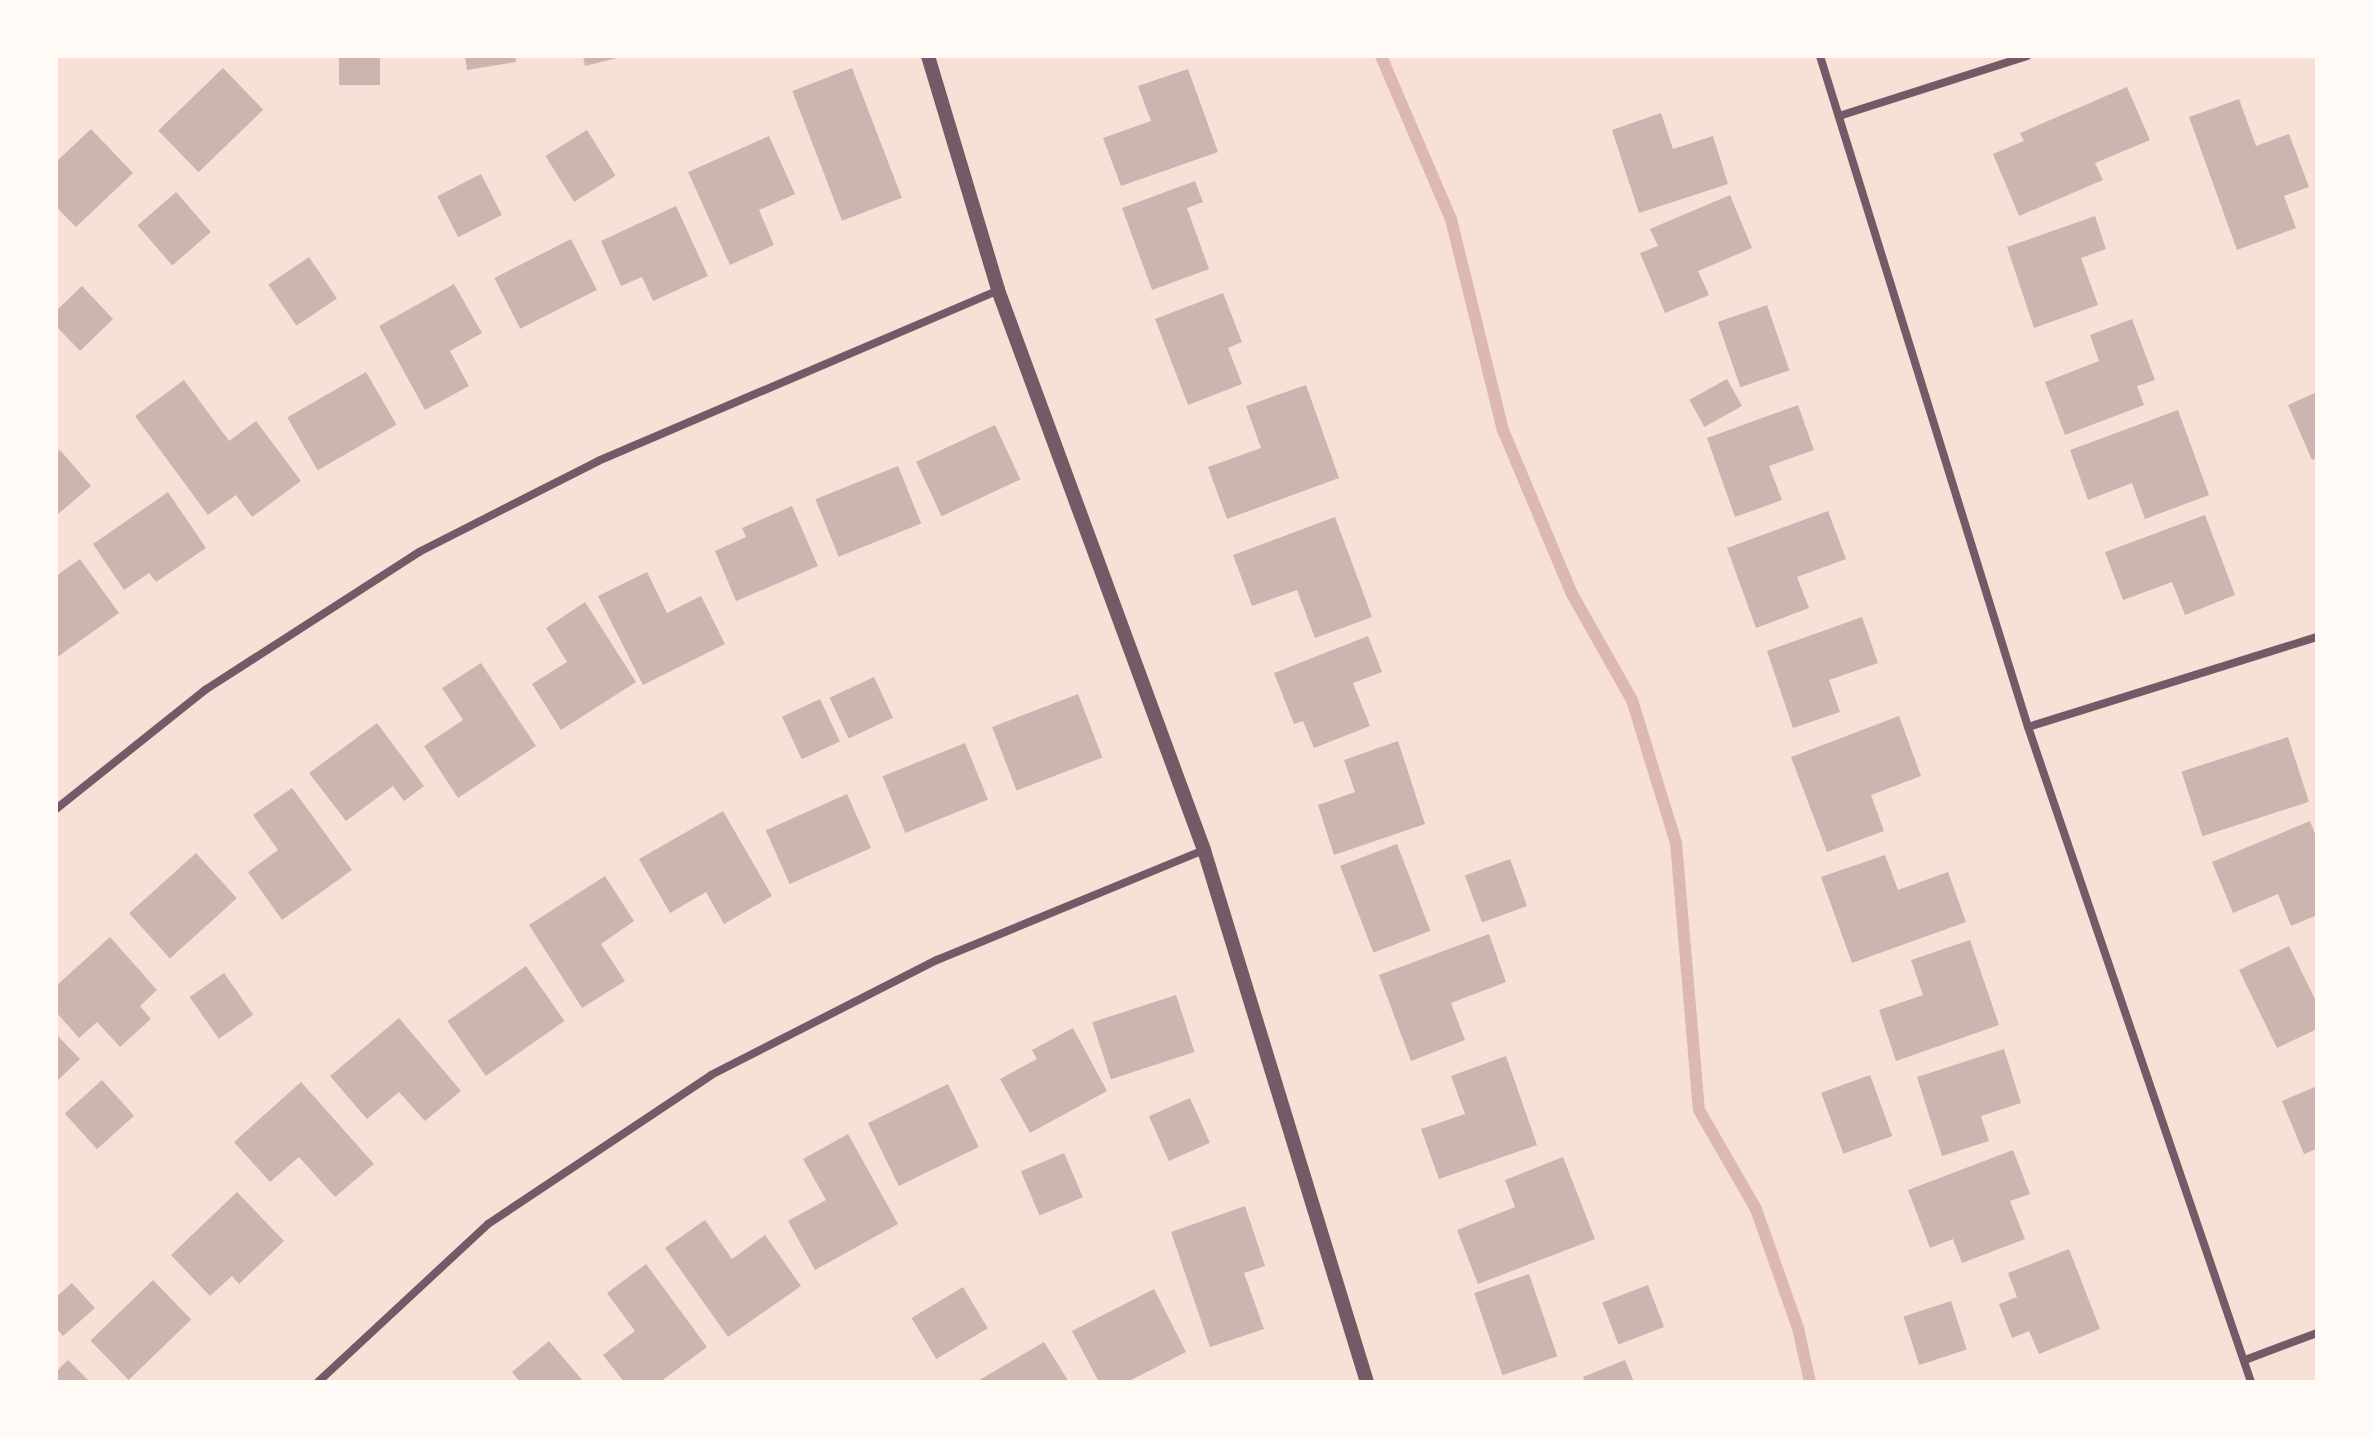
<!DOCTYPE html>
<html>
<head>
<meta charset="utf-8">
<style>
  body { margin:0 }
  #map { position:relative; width:2373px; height:1438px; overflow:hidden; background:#f7e1d7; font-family:Signika,sans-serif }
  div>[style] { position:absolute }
  .stream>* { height:12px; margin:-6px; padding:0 6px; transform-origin:6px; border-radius:6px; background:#dcb8b0 }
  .building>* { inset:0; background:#ccb4b1; transform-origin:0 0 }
  .minor>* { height:8px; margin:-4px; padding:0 4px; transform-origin:4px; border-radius:4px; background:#755966 }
  .tertiary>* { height:14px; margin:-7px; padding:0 7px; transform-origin:7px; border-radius:7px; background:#755966 }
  span { translate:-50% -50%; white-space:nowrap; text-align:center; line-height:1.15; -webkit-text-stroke:6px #fffaf5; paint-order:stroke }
  .frame { position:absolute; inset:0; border:58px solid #fffaf5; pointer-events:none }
</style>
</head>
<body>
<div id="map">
  <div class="stream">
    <div style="left:1381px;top:56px;width:177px;rotate:66.8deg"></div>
    <div style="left:1451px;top:219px;width:217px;rotate:76.2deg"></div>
    <div style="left:1503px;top:430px;width:178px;rotate:67.2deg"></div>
    <div style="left:1572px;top:594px;width:122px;rotate:60.5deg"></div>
    <div style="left:1632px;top:700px;width:150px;rotate:72.9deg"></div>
    <div style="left:1676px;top:843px;width:268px;rotate:85.1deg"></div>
    <div style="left:1699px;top:1110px;width:114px;rotate:60.1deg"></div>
    <div style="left:1756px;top:1209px;width:126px;rotate:70.6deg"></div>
    <div style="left:1798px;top:1328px;width:55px;rotate:77.5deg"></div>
  </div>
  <div class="building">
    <div style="left:339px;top:56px;width:41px;height:29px"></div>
    <div style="clip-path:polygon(465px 56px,515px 56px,516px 62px,467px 70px)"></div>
    <div style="clip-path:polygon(583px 56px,621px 56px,621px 57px,585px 66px)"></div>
    <div style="left:223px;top:68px;width:58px;height:90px;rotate:46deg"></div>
    <div style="left:852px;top:68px;width:139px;height:64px;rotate:69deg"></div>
    <div style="clip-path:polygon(1188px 69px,1218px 152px,1121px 186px,1103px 138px,1151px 121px,1138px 86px)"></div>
    <div style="clip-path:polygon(2127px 87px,2150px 140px,2095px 163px,2103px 180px,2019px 216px,1993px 154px,2024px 141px,2020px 133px)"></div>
    <div style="clip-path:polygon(2239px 99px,2256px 146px,2289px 134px,2309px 187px,2284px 196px,2296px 228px,2237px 250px,2189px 117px)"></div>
    <div style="clip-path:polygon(1661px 113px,1673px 149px,1713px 136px,1728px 184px,1639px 213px,1612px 130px)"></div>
    <div style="clip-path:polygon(91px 129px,133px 173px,76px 227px,56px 207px,56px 162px)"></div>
    <div style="left:587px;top:130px;width:54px;height:49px;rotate:58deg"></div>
    <div style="clip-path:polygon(769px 136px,795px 194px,759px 210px,774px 245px,730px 265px,688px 172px)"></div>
    <div style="left:481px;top:174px;width:46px;height:49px;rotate:63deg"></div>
    <div style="clip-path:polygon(1195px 181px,1203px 202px,1187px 208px,1209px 269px,1152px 290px,1122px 208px)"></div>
    <div style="left:176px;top:192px;width:53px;height:51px;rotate:49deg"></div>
    <div style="clip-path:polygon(1730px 195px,1752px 248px,1698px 271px,1709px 295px,1665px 313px,1640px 253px,1658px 246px,1650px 229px)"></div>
    <div style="clip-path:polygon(676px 206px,708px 276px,653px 301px,642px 277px,621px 286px,601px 241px)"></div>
    <div style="clip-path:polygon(2095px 216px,2106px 249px,2081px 258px,2098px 305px,2034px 328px,2007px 247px)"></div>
    <div style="left:571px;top:239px;width:57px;height:86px;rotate:63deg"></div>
    <div style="left:309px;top:257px;width:50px;height:49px;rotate:56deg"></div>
    <div style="clip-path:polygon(454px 284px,482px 333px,450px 351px,469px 386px,425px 410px,379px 326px)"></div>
    <div style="clip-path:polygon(82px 286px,113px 319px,80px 351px,56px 326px,56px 311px)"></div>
    <div style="clip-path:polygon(1223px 293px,1242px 342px,1228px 348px,1242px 384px,1188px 405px,1155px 319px)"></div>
    <div style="left:1767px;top:305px;width:69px;height:52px;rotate:71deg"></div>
    <div style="clip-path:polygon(2132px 319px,2155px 380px,2137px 386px,2144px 405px,2065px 435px,2045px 382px,2099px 361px,2090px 335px)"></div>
    <div style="left:366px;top:372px;width:61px;height:91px;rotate:60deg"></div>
    <div style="left:1727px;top:379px;width:31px;height:43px;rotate:61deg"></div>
    <div style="clip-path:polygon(184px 380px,229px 441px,256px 421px,301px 481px,252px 517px,236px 495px,208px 515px,135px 416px)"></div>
    <div style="clip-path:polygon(1306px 385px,1339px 478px,1227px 519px,1208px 467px,1261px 448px,1246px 406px)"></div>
    <div style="clip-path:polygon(2317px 392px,2317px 458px,2312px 460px,2288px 405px)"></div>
    <div style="clip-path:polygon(1798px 405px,1814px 450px,1769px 466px,1782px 500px,1735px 517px,1707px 438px)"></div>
    <div style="clip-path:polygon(2178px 410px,2209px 495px,2145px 519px,2132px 483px,2088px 500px,2070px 450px)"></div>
    <div style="left:995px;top:425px;width:60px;height:87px;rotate:65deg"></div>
    <div style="clip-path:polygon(60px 450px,91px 486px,58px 514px,56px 454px)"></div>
    <div style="left:898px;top:466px;width:62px;height:89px;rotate:68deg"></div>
    <div style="clip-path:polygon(168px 492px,206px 548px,156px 582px,149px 573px,124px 590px,93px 544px)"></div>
    <div style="clip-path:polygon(792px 506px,818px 566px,736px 601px,715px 551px,746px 537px,742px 528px)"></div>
    <div style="clip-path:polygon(1828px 511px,1846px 559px,1797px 577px,1809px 608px,1756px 628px,1727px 548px)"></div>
    <div style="clip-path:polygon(2205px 515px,2235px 595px,2185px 615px,2172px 582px,2123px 600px,2105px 552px)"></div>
    <div style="clip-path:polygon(1335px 517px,1372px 617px,1315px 638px,1297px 590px,1252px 606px,1233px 555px)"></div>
    <div style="clip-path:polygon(80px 559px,119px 613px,56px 658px,56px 576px)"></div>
    <div style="clip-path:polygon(647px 572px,667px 613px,701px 596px,725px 644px,643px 685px,598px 596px)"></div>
    <div style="clip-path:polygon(585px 602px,636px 682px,561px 730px,532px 684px,567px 662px,546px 628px)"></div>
    <div style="clip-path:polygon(1862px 617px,1878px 663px,1829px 680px,1840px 712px,1793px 728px,1767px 651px)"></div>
    <div style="clip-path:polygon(1368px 636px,1382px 672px,1353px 683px,1370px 726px,1314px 748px,1303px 721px,1294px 724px,1274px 673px)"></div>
    <div style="clip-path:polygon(481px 663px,536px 746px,458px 798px,424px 746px,463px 720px,442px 688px)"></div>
    <div style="left:874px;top:677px;width:45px;height:49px;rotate:65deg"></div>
    <div style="left:1078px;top:694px;width:68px;height:92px;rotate:69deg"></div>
    <div style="left:820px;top:699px;width:47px;height:42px;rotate:65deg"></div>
    <div style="clip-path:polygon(1899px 716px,1921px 776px,1871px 795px,1884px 831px,1827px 852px,1791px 757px)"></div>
    <div style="clip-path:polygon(377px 723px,424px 786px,404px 801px,393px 786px,346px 821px,309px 773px)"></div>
    <div style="left:2288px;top:737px;width:68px;height:112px;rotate:72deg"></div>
    <div style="clip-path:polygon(1398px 741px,1425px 824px,1334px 855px,1318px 805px,1355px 792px,1344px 760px)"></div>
    <div style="left:965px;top:743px;width:61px;height:89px;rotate:68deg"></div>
    <div style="clip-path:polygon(292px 788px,352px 870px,282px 920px,248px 872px,278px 850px,253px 815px)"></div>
    <div style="left:847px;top:794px;width:59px;height:89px;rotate:66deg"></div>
    <div style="clip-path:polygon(723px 811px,772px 896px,724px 924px,706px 892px,670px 913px,639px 859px)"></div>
    <div style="clip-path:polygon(2310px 821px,2317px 839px,2317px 915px,2291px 926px,2278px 894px,2233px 913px,2212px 862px)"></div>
    <div style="left:1397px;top:844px;width:93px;height:61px;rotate:69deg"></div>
    <div style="left:196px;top:853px;width:61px;height:90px;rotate:48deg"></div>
    <div style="clip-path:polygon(1885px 855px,1898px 890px,1948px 872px,1966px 922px,1852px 963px,1821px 877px)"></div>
    <div style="left:1510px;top:859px;width:50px;height:48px;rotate:70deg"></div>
    <div style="clip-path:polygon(605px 876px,634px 921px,601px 944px,625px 981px,582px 1008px,529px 925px)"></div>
    <div style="clip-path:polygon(1489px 934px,1506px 982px,1451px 1003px,1465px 1040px,1411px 1061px,1379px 975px)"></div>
    <div style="clip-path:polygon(110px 937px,157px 990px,140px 1006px,151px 1019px,120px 1047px,97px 1022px,79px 1038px,56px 1012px,56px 986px)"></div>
    <div style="clip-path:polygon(1970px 940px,1999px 1025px,1896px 1061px,1879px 1010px,1923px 995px,1911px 960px)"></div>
    <div style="clip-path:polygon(2289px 946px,2317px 1003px,2317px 1029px,2277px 1048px,2239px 970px)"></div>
    <div style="left:526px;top:966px;width:67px;height:96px;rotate:55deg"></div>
    <div style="left:224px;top:973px;width:51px;height:42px;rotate:55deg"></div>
    <div style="left:1176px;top:995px;width:60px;height:88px;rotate:72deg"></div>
    <div style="clip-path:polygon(399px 1018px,461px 1091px,425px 1121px,399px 1092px,367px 1119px,330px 1076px)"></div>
    <div style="clip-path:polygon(1073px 1028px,1107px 1091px,1030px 1133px,1000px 1079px,1037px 1059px,1032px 1050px)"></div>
    <div style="clip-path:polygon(56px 1034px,80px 1059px,56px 1082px)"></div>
    <div style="clip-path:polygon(2004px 1049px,2021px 1103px,1981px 1116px,1989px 1141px,1942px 1156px,1917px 1077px)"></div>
    <div style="clip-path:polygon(1506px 1056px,1537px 1145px,1439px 1179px,1421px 1129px,1465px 1114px,1451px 1076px)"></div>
    <div style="left:1870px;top:1075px;width:65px;height:52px;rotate:70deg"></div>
    <div style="left:102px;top:1080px;width:48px;height:50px;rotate:48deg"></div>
    <div style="clip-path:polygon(301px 1082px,374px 1164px,335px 1197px,299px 1157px,270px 1182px,234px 1142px)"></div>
    <div style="left:948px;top:1084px;width:70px;height:89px;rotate:64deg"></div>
    <div style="clip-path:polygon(2317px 1086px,2317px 1149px,2304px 1154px,2282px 1101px)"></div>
    <div style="left:1190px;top:1098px;width:49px;height:45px;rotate:66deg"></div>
    <div style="clip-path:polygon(848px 1134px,898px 1224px,815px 1270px,788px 1221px,826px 1200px,803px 1159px)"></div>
    <div style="clip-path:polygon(2013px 1150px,2030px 1194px,2010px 1201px,2025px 1239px,1962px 1263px,1953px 1239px,1930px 1248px,1908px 1190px)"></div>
    <div style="left:1064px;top:1153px;width:48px;height:47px;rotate:67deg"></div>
    <div style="clip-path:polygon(1563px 1157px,1595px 1239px,1478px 1284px,1457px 1230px,1515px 1207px,1505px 1180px)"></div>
    <div style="clip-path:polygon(237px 1192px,284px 1241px,239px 1284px,232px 1276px,210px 1296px,171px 1255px)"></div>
    <div style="clip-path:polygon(1245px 1206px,1265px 1266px,1244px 1273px,1264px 1329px,1210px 1347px,1171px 1232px)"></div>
    <div style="clip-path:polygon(705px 1220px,732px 1259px,765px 1235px,801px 1286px,728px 1337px,665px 1248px)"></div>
    <div style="clip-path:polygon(2069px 1249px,2100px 1329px,2039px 1354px,2029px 1331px,2012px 1338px,1999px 1304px,2017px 1297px,2008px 1273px)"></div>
    <div style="clip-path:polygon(646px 1264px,707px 1347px,660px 1382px,624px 1382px,603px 1355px,635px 1331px,607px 1293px)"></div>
    <div style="left:1529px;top:1274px;width:87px;height:58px;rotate:71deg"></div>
    <div style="left:153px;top:1280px;width:55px;height:87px;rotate:46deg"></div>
    <div style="clip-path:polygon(72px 1283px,95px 1308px,63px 1336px,56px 1328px,56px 1297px)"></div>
    <div style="left:1648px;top:1285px;width:45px;height:49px;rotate:69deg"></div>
    <div style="left:963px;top:1287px;width:48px;height:60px;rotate:59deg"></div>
    <div style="clip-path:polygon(1154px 1289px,1186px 1352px,1127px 1382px,1099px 1382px,1072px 1331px)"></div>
    <div style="left:1951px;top:1301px;width:51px;height:50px;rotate:72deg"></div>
    <div style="clip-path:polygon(549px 1341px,584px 1382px,520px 1382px,512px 1372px)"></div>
    <div style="clip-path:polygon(1044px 1342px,1069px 1382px,976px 1382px)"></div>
    <div style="clip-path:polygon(68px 1360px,90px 1382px,56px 1382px,56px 1372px)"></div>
    <div style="clip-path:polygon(1625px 1360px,1634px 1382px,1585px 1382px,1583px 1377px)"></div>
  </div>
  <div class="minor">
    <div style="left:1820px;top:56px;width:702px;rotate:72.78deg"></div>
    <div style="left:2028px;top:727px;width:692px;rotate:71.2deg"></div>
    <div style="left:1839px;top:116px;width:197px;rotate:-17.7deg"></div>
    <div style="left:2028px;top:727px;width:303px;rotate:-17.3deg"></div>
    <div style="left:56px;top:809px;width:191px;rotate:-38.6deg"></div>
    <div style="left:205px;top:690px;width:255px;rotate:-32.8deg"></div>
    <div style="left:419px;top:552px;width:201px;rotate:-26.9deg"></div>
    <div style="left:598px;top:461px;width:435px;rotate:-23.1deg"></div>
    <div style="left:2245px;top:1360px;width:77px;rotate:-20.6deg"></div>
    <div style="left:318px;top:1382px;width:232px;rotate:-42.9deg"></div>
    <div style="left:488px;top:1224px;width:268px;rotate:-33.7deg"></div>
    <div style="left:711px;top:1075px;width:254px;rotate:-27deg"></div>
    <div style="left:937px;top:960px;width:289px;rotate:-22.4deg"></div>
  </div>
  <div class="tertiary">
    <div style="left:928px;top:56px;width:244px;rotate:73.3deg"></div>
    <div style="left:998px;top:290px;width:597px;rotate:69.8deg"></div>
    <div style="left:1204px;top:850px;width:556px;rotate:72.97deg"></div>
  </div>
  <div class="frame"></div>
</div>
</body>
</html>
